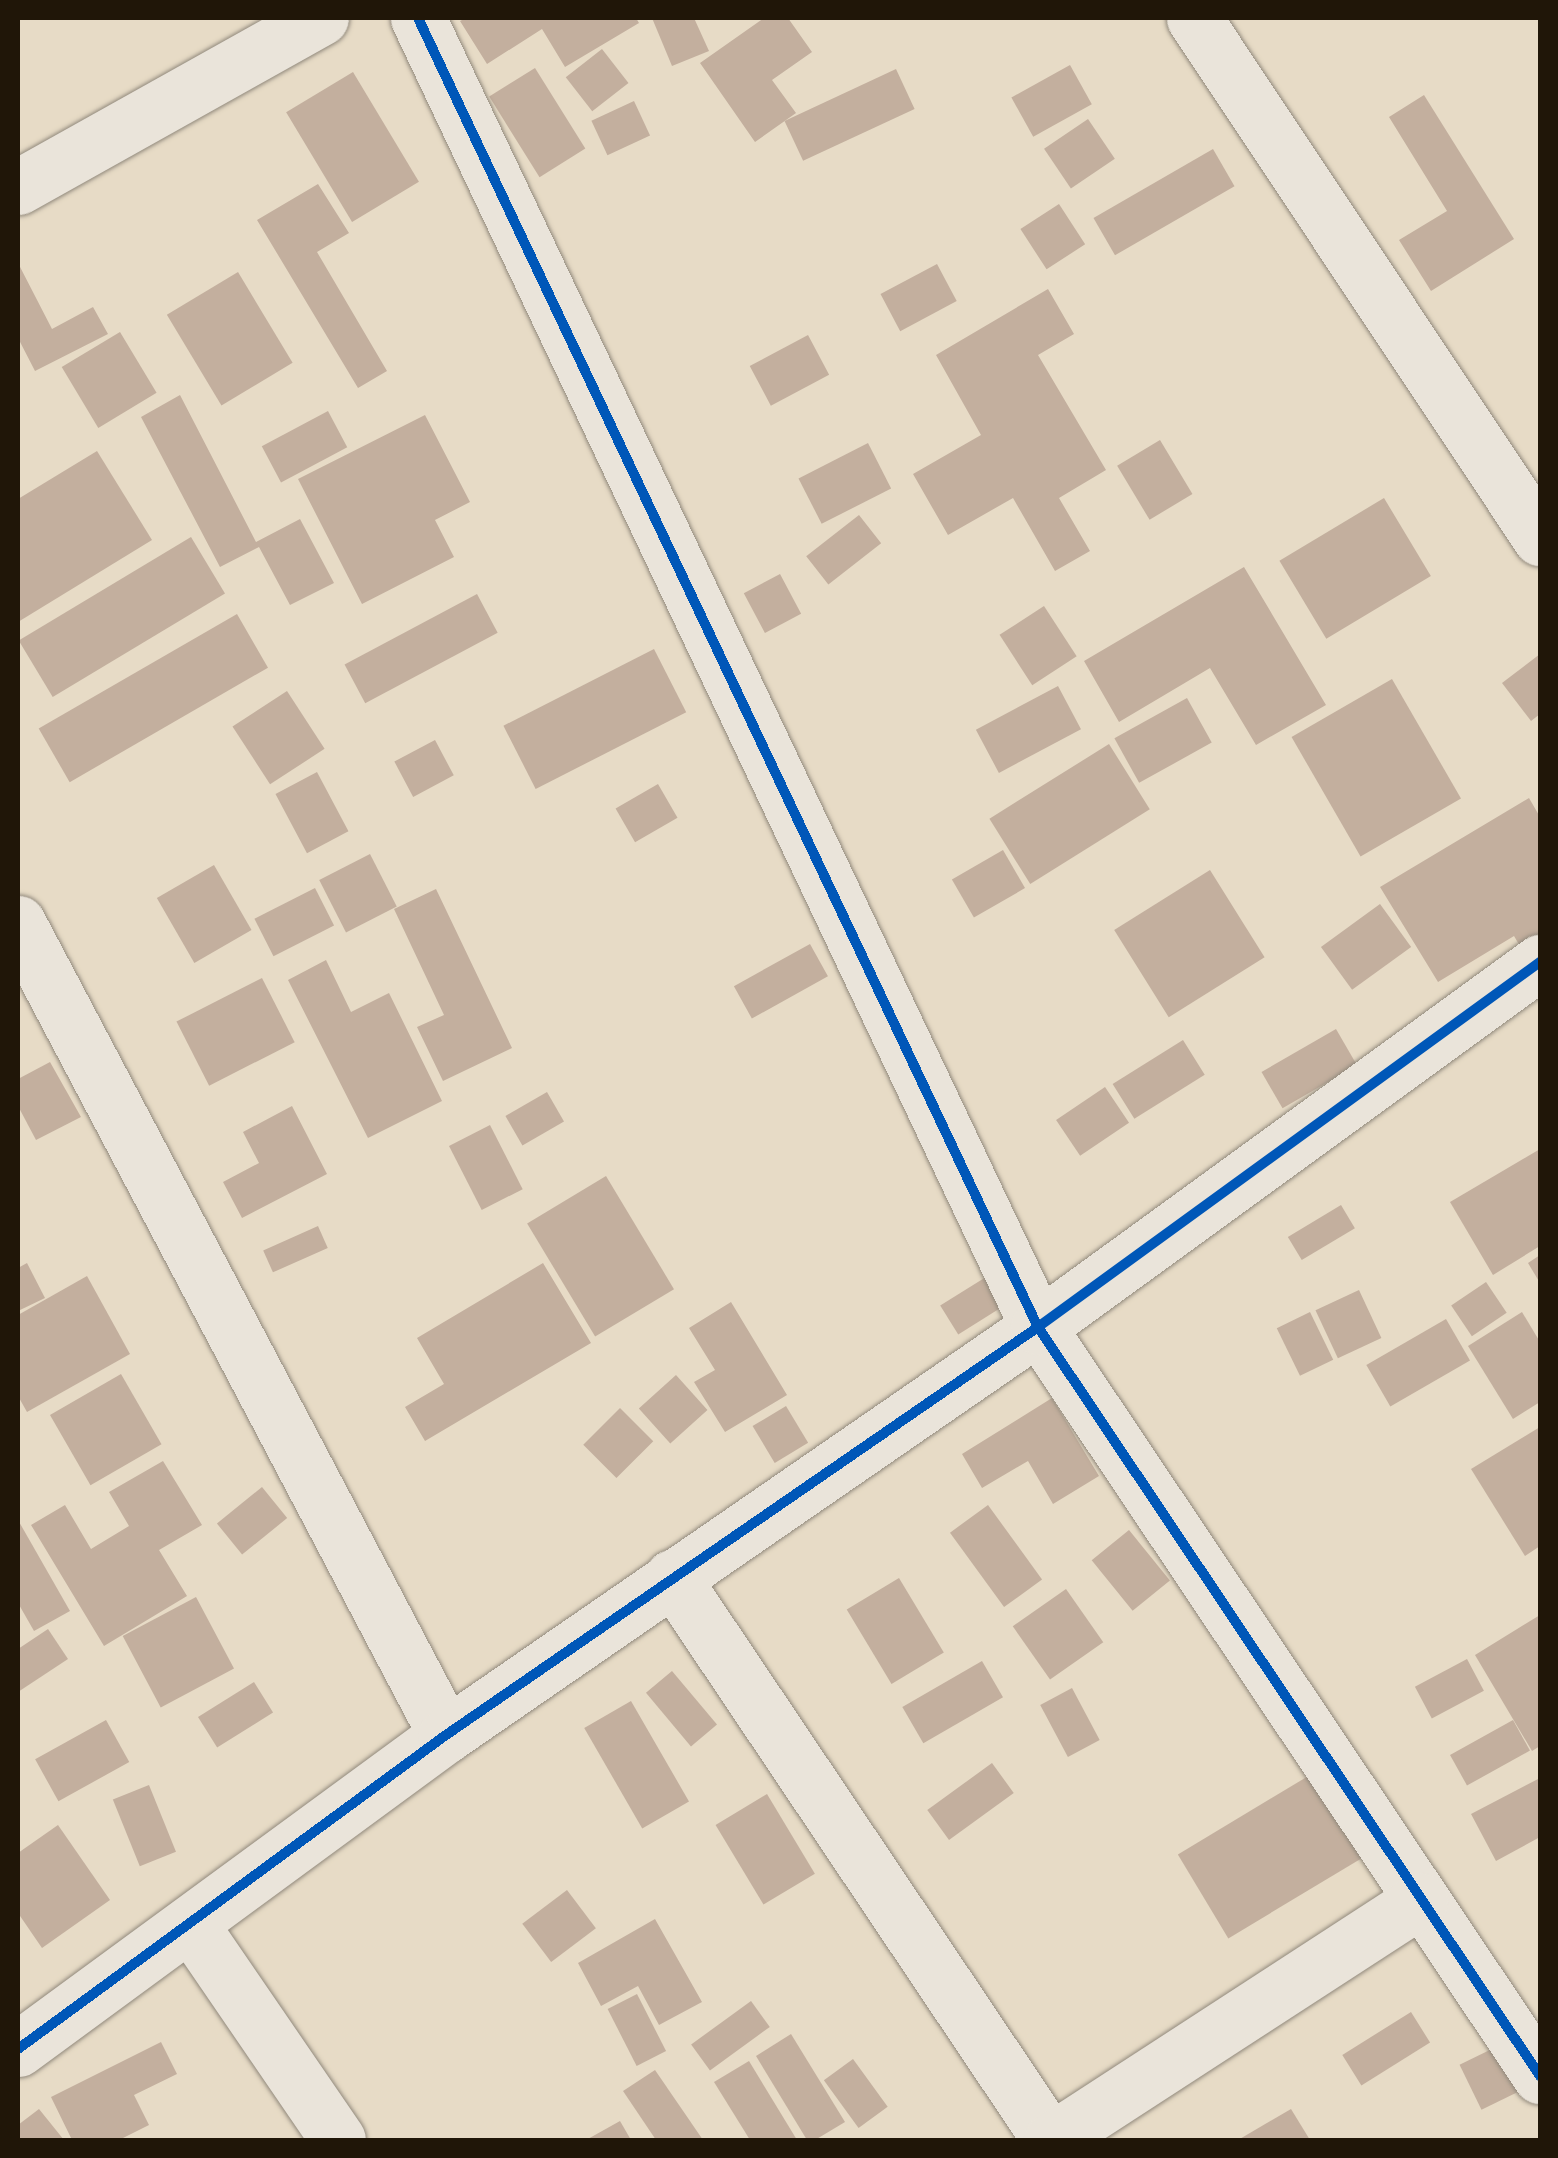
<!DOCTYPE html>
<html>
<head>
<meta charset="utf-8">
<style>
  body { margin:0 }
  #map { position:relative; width:1558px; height:2158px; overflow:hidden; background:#e7dbc6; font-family:Vollkorn,serif }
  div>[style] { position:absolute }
  .building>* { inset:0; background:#c3af9e; transform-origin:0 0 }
  .roads { filter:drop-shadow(0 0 2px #91897c) drop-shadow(0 0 2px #91897c) }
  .street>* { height:55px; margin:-27.5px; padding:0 27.5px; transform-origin:27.5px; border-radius:27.5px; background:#eae4da }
  .cycleway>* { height:10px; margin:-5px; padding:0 5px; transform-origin:5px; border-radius:5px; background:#0057b8 }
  span { translate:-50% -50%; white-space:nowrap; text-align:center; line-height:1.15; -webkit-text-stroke:10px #f8ead1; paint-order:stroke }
  .frame { position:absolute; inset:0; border:20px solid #201608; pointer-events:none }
</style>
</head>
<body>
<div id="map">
  <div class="building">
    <div style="clip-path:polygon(466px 18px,636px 18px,639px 23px,565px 67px,542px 29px,487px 64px,460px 21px)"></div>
    <div style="clip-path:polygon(652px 18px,694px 18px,709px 51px,672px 66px)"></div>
    <div style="clip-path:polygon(764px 18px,788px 18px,812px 52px,772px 80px,796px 113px,755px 142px,700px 63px)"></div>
    <div style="left:602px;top:49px;width:43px;height:46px;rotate:52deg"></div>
    <div style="left:1070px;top:65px;width:45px;height:67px;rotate:61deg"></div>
    <div style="left:535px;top:68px;width:95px;height:54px;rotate:58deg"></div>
    <div style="left:896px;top:69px;width:44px;height:123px;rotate:65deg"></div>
    <div style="left:353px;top:72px;width:128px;height:78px;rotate:59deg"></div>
    <div style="clip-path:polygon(1424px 95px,1514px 239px,1431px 291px,1399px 240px,1447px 211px,1389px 117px)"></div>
    <div style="left:634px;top:101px;width:38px;height:47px;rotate:65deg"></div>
    <div style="left:1088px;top:119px;width:48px;height:53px;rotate:56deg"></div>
    <div style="left:1213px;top:149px;width:43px;height:138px;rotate:60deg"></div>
    <div style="clip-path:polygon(318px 184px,349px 233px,317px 252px,387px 371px,358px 388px,257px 220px)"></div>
    <div style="left:1059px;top:204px;width:48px;height:46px;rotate:57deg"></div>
    <div style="clip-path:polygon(18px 263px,52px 329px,93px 307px,108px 334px,35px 371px,18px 338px)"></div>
    <div style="left:937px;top:264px;width:42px;height:64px;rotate:62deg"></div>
    <div style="left:238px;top:272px;width:106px;height:83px;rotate:59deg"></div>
    <div style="clip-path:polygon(1048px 289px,1074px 334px,1038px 355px,1106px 470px,1059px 498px,1090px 551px,1055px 571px,1013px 498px,948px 535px,913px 474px,981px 435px,936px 355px)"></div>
    <div style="left:120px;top:332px;width:71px;height:68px;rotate:59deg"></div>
    <div style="left:808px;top:335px;width:45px;height:66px;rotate:62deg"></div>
    <div style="clip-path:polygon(180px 395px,256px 542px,300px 519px,334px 583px,290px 605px,259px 547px,220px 567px,141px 417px)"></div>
    <div style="left:328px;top:411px;width:41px;height:75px;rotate:62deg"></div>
    <div style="clip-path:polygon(425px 415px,470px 502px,435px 520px,454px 557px,362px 604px,298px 479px)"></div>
    <div style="left:1160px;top:440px;width:63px;height:50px;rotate:59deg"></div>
    <div style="left:868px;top:443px;width:51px;height:78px;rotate:63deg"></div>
    <div style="clip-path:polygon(97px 451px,152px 540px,18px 622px,18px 499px)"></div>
    <div style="left:1384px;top:498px;width:91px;height:122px;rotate:59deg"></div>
    <div style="left:859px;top:515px;width:36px;height:67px;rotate:52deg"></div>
    <div style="left:191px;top:537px;width:66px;height:201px;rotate:59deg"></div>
    <div style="clip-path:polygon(1244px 567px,1326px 705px,1256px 745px,1210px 668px,1119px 722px,1084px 661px)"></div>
    <div style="left:780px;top:574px;width:45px;height:41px;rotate:62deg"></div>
    <div style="left:477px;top:594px;width:44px;height:150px;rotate:62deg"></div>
    <div style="left:1044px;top:606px;width:60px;height:53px;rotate:57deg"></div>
    <div style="left:237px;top:614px;width:62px;height:229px;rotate:60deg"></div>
    <div style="left:654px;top:649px;width:71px;height:169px;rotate:63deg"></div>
    <div style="clip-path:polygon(1540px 654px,1540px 714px,1531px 721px,1502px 683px)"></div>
    <div style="left:1392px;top:679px;width:138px;height:116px;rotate:60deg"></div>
    <div style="left:1058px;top:686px;width:49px;height:93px;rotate:62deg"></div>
    <div style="left:287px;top:691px;width:69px;height:65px;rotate:57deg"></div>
    <div style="left:1187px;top:698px;width:51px;height:83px;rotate:61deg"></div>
    <div style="left:435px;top:740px;width:40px;height:46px;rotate:62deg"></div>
    <div style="left:1109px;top:744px;width:77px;height:141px;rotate:58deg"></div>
    <div style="left:317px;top:772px;width:67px;height:47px;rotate:62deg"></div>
    <div style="left:658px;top:784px;width:39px;height:49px;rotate:60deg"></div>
    <div style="clip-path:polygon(1529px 798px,1540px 817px,1540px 934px,1520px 946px,1514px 936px,1438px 982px,1380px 887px)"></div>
    <div style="left:1003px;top:850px;width:44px;height:59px;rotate:60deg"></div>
    <div style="left:370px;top:854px;width:59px;height:57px;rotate:63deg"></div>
    <div style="left:214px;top:865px;width:75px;height:66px;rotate:60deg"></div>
    <div style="left:1210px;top:870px;width:103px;height:113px;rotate:58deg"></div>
    <div style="left:315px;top:888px;width:42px;height:68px;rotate:63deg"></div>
    <div style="clip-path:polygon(436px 889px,512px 1048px,443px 1081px,417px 1027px,444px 1015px,394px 909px)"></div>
    <div style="left:1380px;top:904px;width:53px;height:73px;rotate:54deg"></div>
    <div style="left:810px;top:944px;width:37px;height:87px;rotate:61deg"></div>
    <div style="clip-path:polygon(326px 960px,351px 1012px,389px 993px,442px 1101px,368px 1138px,288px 980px)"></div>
    <div style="left:262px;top:978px;width:72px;height:96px;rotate:63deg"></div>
    <div style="left:1336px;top:1029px;width:42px;height:86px;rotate:60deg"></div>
    <div style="left:1183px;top:1040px;width:41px;height:83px;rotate:58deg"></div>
    <div style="clip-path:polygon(50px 1062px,81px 1117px,36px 1140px,18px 1106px,18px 1079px)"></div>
    <div style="left:1105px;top:1087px;width:43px;height:59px;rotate:56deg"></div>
    <div style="left:547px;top:1092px;width:34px;height:48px;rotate:60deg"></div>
    <div style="clip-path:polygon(292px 1106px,327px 1174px,242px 1218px,223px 1182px,259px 1163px,243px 1132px)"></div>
    <div style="left:490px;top:1125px;width:72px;height:46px;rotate:63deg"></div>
    <div style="clip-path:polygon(1540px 1149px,1540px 1246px,1493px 1275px,1450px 1202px)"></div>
    <div style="left:606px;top:1176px;width:132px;height:92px;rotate:59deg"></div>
    <div style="left:1341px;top:1205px;width:27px;height:62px;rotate:59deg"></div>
    <div style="left:318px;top:1226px;width:24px;height:60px;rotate:66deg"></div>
    <div style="clip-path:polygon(1540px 1255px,1540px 1283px,1528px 1263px)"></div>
    <div style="clip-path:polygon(27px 1263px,45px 1298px,18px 1311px,18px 1268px)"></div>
    <div style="clip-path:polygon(543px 1263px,591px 1343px,425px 1441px,405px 1407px,444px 1384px,417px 1338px)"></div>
    <div style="clip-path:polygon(87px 1276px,130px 1354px,27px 1412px,18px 1396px,18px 1315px)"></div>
    <div style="left:986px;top:1277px;width:34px;height:54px;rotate:58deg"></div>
    <div style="left:1486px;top:1282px;width:37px;height:42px;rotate:56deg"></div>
    <div style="left:1359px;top:1290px;width:53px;height:48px;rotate:65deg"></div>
    <div style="clip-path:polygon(731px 1302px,787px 1395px,725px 1432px,694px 1382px,715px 1370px,689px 1328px)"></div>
    <div style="left:1310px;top:1312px;width:53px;height:37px;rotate:64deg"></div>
    <div style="clip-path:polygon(1522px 1312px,1540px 1342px,1540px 1402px,1513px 1419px,1468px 1346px)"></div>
    <div style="left:1446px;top:1319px;width:48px;height:92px;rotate:60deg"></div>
    <div style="left:121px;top:1374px;width:81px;height:82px;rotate:60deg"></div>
    <div style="left:676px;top:1375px;width:47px;height:50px;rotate:48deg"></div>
    <div style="clip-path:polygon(1052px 1398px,1099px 1476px,1053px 1504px,1028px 1461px,982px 1488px,962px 1454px)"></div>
    <div style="left:786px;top:1406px;width:43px;height:39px;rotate:59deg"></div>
    <div style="left:620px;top:1408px;width:47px;height:52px;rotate:45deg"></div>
    <div style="clip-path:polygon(1540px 1427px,1540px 1546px,1525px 1556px,1471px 1469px)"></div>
    <div style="clip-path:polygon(163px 1461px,202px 1525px,159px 1550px,187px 1596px,104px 1646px,31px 1525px,65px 1505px,91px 1549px,129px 1526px,109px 1492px)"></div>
    <div style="left:262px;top:1487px;width:40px;height:58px;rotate:51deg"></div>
    <div style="left:988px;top:1505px;width:92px;height:47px;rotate:54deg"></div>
    <div style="clip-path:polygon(18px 1520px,70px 1611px,34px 1631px,18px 1603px)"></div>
    <div style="left:1129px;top:1530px;width:65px;height:48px;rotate:51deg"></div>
    <div style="left:899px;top:1578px;width:87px;height:61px;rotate:59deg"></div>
    <div style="left:1066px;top:1589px;width:65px;height:65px;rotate:55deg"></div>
    <div style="left:196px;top:1597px;width:81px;height:83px;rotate:62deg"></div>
    <div style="clip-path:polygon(1540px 1615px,1540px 1746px,1532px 1751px,1475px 1655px)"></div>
    <div style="clip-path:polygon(48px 1629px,68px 1659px,18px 1692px,18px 1649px)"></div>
    <div style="left:1467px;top:1659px;width:36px;height:59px;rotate:62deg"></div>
    <div style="left:982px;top:1661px;width:42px;height:92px;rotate:60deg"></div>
    <div style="left:672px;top:1671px;width:70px;height:34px;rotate:50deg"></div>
    <div style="left:254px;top:1682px;width:36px;height:66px;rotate:58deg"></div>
    <div style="left:1072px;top:1688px;width:59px;height:36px;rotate:62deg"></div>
    <div style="left:631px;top:1701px;width:116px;height:54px;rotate:60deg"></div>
    <div style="left:106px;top:1720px;width:48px;height:81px;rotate:61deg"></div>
    <div style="left:1513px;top:1720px;width:35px;height:72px;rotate:61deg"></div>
    <div style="left:992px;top:1763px;width:37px;height:80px;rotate:54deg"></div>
    <div style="left:1315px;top:1772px;width:98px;height:160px;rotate:59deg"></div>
    <div style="clip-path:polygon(1540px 1778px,1540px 1837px,1496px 1861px,1471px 1814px)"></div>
    <div style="left:149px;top:1785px;width:72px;height:39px;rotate:68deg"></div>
    <div style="left:767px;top:1794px;width:93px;height:60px;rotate:59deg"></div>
    <div style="clip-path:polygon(58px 1825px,110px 1900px,42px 1948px,18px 1913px,18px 1853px)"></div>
    <div style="left:567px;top:1890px;width:48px;height:56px;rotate:53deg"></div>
    <div style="clip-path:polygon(655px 1919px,702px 2002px,659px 2025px,638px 1986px,601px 2006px,578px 1963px)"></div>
    <div style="left:637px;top:1994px;width:64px;height:33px;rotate:63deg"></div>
    <div style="left:751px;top:2001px;width:32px;height:74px;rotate:54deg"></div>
    <div style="left:1411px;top:2012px;width:36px;height:81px;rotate:58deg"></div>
    <div style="clip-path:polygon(791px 2034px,845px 2122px,815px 2140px,807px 2140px,756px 2056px)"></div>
    <div style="clip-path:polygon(161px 2042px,177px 2074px,134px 2095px,149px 2125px,119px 2140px,72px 2140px,51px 2097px)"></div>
    <div style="left:1500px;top:2045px;width:50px;height:45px;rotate:64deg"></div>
    <div style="left:853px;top:2059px;width:59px;height:36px;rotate:54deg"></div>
    <div style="clip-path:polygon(749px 2061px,797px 2140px,750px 2140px,714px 2082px)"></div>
    <div style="clip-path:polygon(655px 2070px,703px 2140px,656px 2140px,623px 2091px)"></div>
    <div style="clip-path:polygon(39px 2109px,64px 2140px,18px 2140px,18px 2125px)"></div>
    <div style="clip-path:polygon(1291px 2109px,1310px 2140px,1238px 2140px)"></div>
    <div style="clip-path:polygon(620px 2121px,631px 2140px,586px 2140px)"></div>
  </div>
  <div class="roads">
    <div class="street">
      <div style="left:418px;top:18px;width:1448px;rotate:64.66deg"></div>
      <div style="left:1038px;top:1327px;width:902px;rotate:56.17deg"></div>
      <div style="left:1194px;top:18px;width:625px;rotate:56.36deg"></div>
      <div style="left:18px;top:187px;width:347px;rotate:-29.2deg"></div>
      <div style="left:18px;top:923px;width:918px;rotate:62.21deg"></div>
      <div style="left:672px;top:1577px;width:678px;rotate:56.12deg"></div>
      <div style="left:191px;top:1925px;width:260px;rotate:55.6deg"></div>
      <div style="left:18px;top:2049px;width:531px;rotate:-36.27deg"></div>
      <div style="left:446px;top:1735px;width:719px;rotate:-34.57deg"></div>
      <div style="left:1038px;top:1327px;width:621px;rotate:-36.02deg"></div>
      <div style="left:1051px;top:2140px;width:440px;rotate:-33deg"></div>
    </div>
  </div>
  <div class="cycleway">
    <div style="left:418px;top:18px;width:1448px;rotate:64.66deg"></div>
    <div style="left:1038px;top:1327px;width:902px;rotate:56.17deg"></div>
    <div style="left:18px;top:2049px;width:531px;rotate:-36.27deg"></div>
    <div style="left:446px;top:1735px;width:719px;rotate:-34.57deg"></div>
    <div style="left:1038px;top:1327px;width:621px;rotate:-36.02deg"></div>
  </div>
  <div class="frame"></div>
</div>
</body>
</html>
